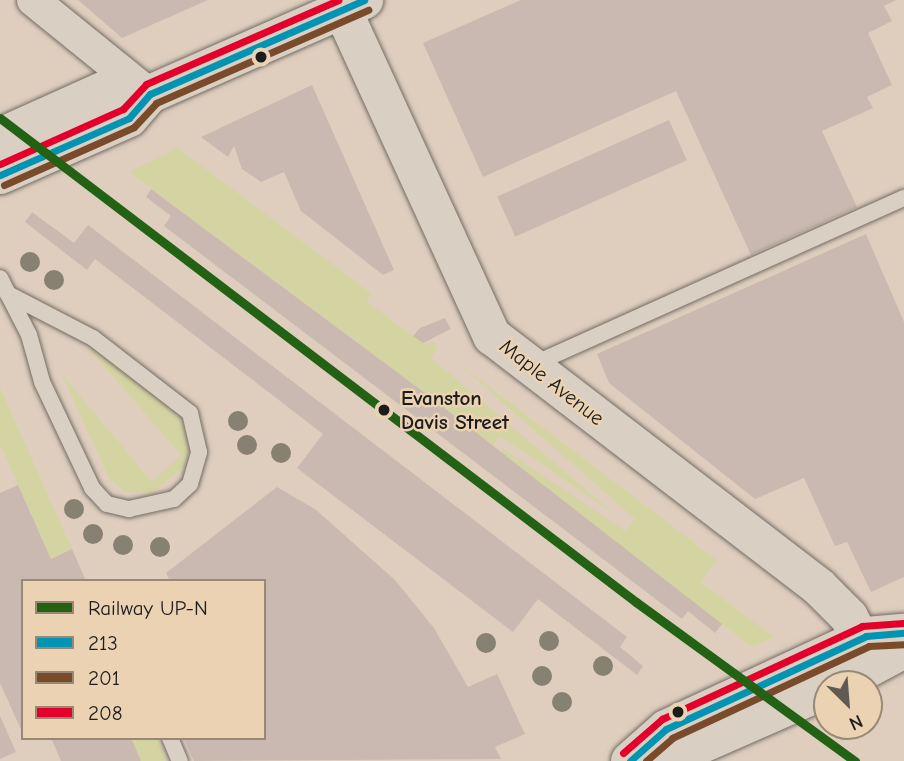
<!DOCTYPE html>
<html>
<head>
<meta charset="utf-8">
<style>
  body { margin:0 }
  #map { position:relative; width:904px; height:761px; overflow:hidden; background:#dfcebe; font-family:"Comic Neue",sans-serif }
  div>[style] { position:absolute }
  .green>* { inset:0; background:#d4d4a3 }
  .building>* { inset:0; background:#cab9b0; transform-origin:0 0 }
  .roads { filter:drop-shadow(0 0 2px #746c65) drop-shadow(0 0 2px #746c65) }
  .lane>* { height:16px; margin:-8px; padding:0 8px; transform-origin:8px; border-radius:8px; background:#d9cfc3 }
  .street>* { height:32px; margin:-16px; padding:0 16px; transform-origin:16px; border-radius:16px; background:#d9cfc3 }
  .secondary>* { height:38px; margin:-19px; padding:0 19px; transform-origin:19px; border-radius:19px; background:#d9cfc3 }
  .bus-1>* { height:7px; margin:-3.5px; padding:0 3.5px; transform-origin:3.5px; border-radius:3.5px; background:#0494b3 }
  .bus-2>* { height:7px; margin:-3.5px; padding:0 3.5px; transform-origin:3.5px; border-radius:3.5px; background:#7a4b2a }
  .bus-3>* { height:7px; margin:-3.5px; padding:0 3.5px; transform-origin:3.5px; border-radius:3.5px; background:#e4002b }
  .rail-1>* { height:9px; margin:-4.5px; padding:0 4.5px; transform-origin:4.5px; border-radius:4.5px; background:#236214 }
  .trees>* { width:20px; height:20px; margin:-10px; border-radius:50%; background:#878172 }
  .dots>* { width:19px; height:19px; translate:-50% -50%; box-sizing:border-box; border:4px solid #ead2b2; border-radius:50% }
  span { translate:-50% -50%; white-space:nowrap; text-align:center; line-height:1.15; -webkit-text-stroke:5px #ead2b2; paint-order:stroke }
  .street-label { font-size:21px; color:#1c1c1c }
  .stop-label { font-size:21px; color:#1c1c1c; font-weight:700 }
  .left { translate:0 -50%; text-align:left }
  .legend { position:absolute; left:21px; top:579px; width:245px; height:161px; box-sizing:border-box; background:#ead2b2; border:2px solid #988976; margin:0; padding:9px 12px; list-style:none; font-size:21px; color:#1c1c1c }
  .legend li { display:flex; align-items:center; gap:14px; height:35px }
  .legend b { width:35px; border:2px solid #988976 }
  .north { position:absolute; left:813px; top:670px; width:70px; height:70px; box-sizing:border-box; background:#ead2b2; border:2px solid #988976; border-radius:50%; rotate:155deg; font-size:19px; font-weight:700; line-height:28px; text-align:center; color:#1c1c1c }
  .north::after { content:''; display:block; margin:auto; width:24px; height:32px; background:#605a55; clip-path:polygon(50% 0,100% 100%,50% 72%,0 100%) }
</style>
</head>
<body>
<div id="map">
  <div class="green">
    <div style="clip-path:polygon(178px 148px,372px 294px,366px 301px,427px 346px,432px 341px,438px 347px,431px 358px,620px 518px,500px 436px,491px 448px,429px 396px,129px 172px)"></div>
    <div style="clip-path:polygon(93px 347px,178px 412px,186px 427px,189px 450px,184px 467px,151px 493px,125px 492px,109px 478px,61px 373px,152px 482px,181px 455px,90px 350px)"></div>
    <div style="clip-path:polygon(454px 360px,717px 560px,700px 582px,774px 637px,752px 647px,499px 454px,503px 449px,625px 531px,635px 519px)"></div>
    <div style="clip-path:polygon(0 387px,72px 549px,51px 559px,0 444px)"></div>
    <div style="clip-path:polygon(130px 738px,157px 738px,167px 761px,140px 761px)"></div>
  </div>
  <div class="building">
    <div style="clip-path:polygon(78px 0,208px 0,122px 38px)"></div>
    <div style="clip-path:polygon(521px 0,896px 0,884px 6px,892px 21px,868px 33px,892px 85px,867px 97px,873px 108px,822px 131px,857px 207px,751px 255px,676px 91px,483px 177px,423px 43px)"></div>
    <div style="clip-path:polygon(312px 85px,394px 270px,383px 275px,301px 211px,284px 172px,261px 182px,242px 169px,234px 146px,228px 157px,201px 137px)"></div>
    <div style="left:669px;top:120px;width:44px;height:188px;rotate:66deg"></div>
    <div style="clip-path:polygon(151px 189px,429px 396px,722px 624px,715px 633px,688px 611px,682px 619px,164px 226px,171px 216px,146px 197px)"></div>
    <div style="clip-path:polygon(32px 212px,74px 243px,88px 225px,627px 637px,620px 647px,643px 666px,637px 675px,538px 599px,513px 632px,297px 468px,323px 434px,95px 259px,87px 270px,25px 222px)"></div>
    <div style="clip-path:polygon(866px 234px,904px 322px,904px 577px,871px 592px,847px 542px,835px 546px,804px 478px,755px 499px,609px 383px,597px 354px)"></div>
    <div style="clip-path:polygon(445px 318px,451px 329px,423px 343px,413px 336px,420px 328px)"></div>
    <div style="clip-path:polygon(18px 485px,51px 559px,72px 549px,86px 581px,23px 581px,23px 734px,0 683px,0 493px)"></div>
    <div style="clip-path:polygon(277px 487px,315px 509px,395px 580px,434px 628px,468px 687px,497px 674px,525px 734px,495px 747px,501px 759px,194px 761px,184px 738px,264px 738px,264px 581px,170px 581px,166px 573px)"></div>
    <div style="clip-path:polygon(0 716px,16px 752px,0 759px)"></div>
    <div style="clip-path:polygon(51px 738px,131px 738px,141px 761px,61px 761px)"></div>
  </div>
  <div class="roads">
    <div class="lane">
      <div style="left:0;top:278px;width:18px;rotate:63deg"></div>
      <div style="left:8px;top:294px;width:46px;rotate:62.9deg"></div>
      <div style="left:29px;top:335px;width:49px;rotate:74.5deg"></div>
      <div style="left:42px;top:382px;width:117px;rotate:64.7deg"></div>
      <div style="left:92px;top:488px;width:22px;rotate:47deg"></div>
      <div style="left:107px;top:504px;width:23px;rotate:13deg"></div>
      <div style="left:129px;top:509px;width:46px;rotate:-12.5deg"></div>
      <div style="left:174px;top:499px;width:22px;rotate:-43deg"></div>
      <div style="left:190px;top:484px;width:33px;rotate:-74deg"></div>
      <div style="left:199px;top:452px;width:40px;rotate:-103deg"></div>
      <div style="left:190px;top:413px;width:123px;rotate:-142.3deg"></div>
      <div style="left:93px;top:338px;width:96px;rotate:-152.6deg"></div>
      <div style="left:532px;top:365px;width:408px;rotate:-24.2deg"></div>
      <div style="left:170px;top:738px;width:25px;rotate:67deg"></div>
    </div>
    <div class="street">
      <div style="left:33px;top:0;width:149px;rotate:39deg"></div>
    </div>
    <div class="secondary">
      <div style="left:338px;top:0;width:370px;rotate:65.4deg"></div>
      <div style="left:492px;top:336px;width:412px;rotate:37.5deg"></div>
      <div style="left:819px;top:587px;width:42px;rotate:45deg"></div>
      <div style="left:849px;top:617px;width:25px;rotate:63deg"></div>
      <div style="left:0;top:137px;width:125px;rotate:-24.1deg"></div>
      <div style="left:114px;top:86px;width:37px;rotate:13deg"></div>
      <div style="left:0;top:175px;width:141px;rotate:-23.8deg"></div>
      <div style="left:129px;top:118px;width:32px;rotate:-49deg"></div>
      <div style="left:150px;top:94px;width:234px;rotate:-23.7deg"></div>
      <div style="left:839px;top:684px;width:74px;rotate:-28.3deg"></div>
      <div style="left:630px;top:761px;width:48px;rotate:-41.6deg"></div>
      <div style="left:666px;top:729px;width:221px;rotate:-24.9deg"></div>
      <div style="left:866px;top:636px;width:38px;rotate:-5deg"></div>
      <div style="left:663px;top:761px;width:179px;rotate:-23.7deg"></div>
    </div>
  </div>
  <div class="bus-1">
    <div style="left:0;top:175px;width:141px;rotate:-23.8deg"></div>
    <div style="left:129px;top:118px;width:32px;rotate:-49deg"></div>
    <div style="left:150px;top:94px;width:234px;rotate:-23.7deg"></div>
    <div style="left:630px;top:761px;width:48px;rotate:-41.6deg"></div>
    <div style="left:666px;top:729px;width:221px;rotate:-24.9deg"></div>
    <div style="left:866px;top:636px;width:38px;rotate:-5deg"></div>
  </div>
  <div class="bus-2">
    <div style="left:4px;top:185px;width:142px;rotate:-24deg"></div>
    <div style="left:134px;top:127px;width:33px;rotate:-47deg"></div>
    <div style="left:156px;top:103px;width:232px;rotate:-23.7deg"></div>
    <div style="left:646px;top:761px;width:35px;rotate:-41deg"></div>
    <div style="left:672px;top:738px;width:217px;rotate:-25deg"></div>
    <div style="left:869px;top:646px;width:35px;rotate:-3deg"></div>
  </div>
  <div class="bus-3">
    <div style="left:0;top:164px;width:135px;rotate:-24.1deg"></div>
    <div style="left:123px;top:109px;width:34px;rotate:-47deg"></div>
    <div style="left:146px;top:84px;width:210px;rotate:-23.6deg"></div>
    <div style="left:623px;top:753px;width:52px;rotate:-41.1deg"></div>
    <div style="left:662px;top:719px;width:221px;rotate:-24.9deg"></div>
    <div style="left:862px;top:626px;width:41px;rotate:-4.2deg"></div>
  </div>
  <div class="rail-1">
    <div style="left:0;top:118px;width:799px;rotate:37.27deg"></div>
    <div style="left:636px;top:602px;width:271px;rotate:36deg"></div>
  </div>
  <div class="trees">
    <div style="left:30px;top:262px"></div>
    <div style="left:54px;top:280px"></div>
    <div style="left:238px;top:421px"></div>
    <div style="left:247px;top:445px"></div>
    <div style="left:281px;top:453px"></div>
    <div style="left:74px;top:509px"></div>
    <div style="left:93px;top:534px"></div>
    <div style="left:123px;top:545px"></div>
    <div style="left:160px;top:547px"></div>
    <div style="left:549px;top:641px"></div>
    <div style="left:486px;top:643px"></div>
    <div style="left:603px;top:666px"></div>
    <div style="left:542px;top:676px"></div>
    <div style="left:562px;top:702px"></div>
  </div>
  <div class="dots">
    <div style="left:261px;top:57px;background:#1c1c1c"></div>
    <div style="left:384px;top:410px;background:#1c1c1c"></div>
    <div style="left:678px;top:712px;background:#1c1c1c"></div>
  </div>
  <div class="street-label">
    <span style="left:552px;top:382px;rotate:38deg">Maple Avenue</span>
  </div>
  <div class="stop-label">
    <span class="left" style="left:401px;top:410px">Evanston<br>Davis Street</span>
  </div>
  <ul class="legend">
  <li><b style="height:9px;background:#236214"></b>Railway UP-N</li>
  <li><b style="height:9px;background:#0494b3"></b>213</li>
  <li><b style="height:9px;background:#7a4b2a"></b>201</li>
  <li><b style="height:9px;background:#e4002b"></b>208</li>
  </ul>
  <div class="north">N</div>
</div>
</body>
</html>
